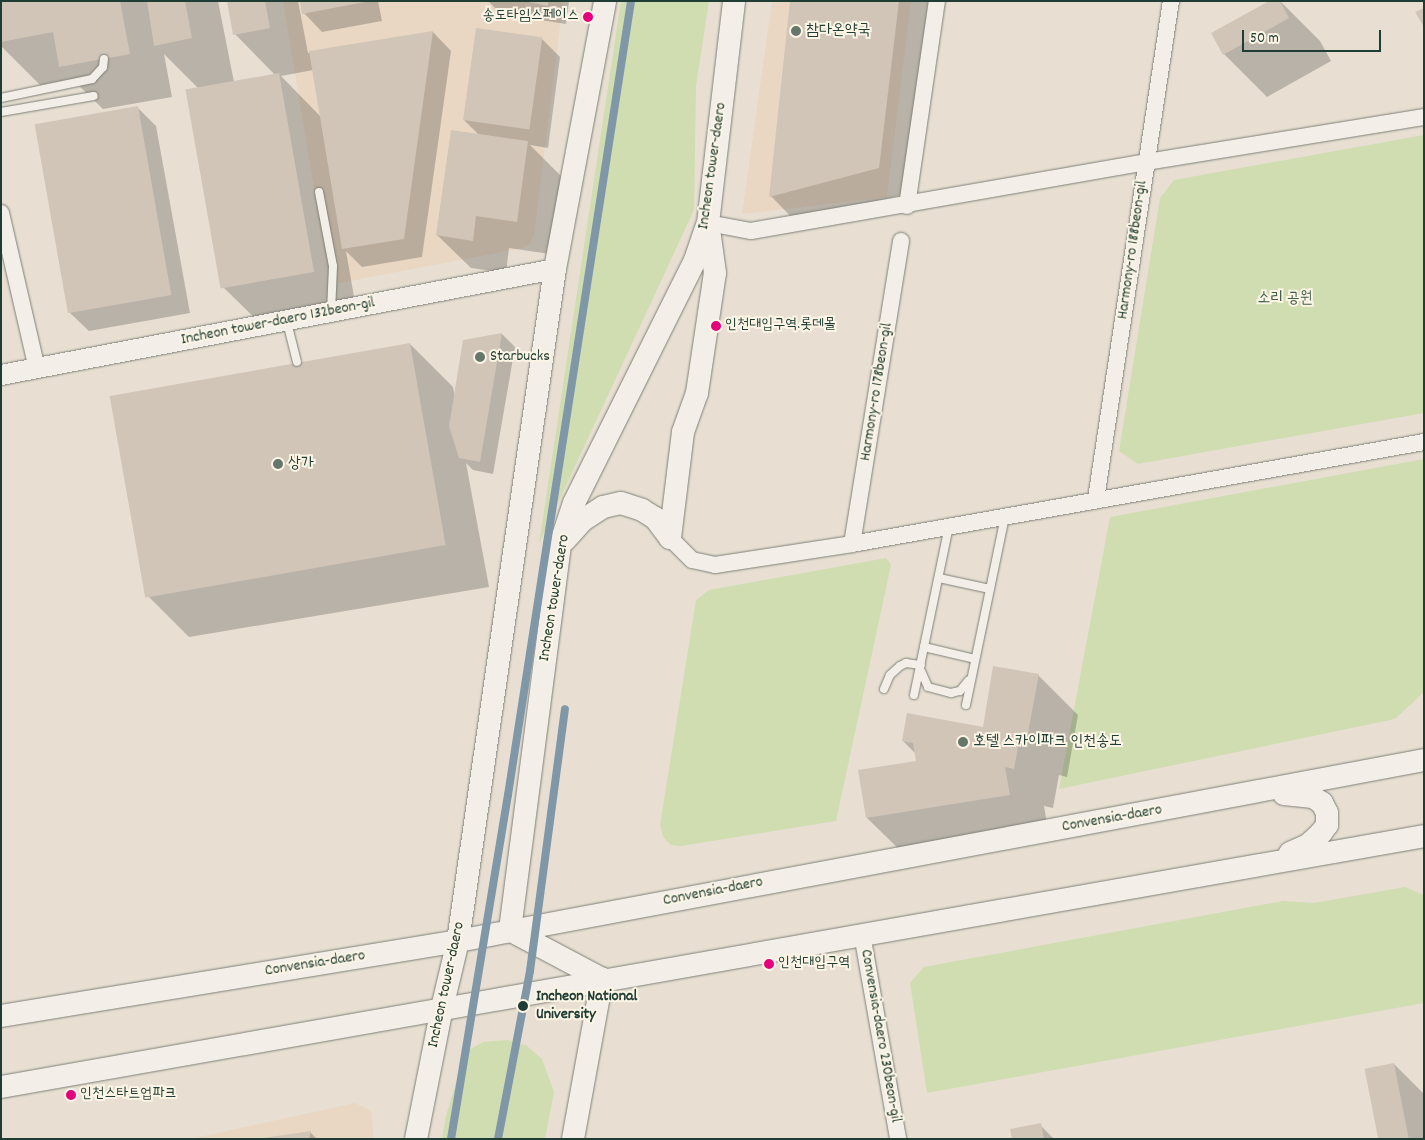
<!DOCTYPE html>
<html>
<head>
<meta charset="utf-8">
<style>
  body { margin:0 }
  #map { position:relative; width:1425px; height:1140px; overflow:hidden; background:#e8dfd2; font-family:Dekko,"Poor Story",sans-serif }
  div>[style] { position:absolute }
  .built>* { inset:0; background:#e9d7c3 }
  .green>* { inset:0; background:#cfddb1 }
  .shadow>* { inset:0; background:#0003 }
  .building>* { inset:0; background:#d1c5b8; transform-origin:0 0 }
  .roads { filter:drop-shadow(0 0 1px #7f8079) drop-shadow(0 0 1px #7f8079) }
  .service>* { height:8px; margin:-4px; padding:0 4px; transform-origin:4px; border-radius:4px; background:#f3efe8 }
  .minor>* { height:16px; margin:-8px; padding:0 8px; transform-origin:8px; border-radius:8px; background:#f3efe8 }
  .tertiary>* { height:20px; margin:-10px; padding:0 10px; transform-origin:10px; border-radius:10px; background:#f3efe8 }
  .secondary>* { height:22px; margin:-11px; padding:0 11px; transform-origin:11px; border-radius:11px; background:#f3efe8 }
  .metro-1>* { height:8px; margin:-4px; padding:0 4px; transform-origin:4px; border-radius:4px; background:#8097a8 }
  .dots>* { width:14px; height:14px; translate:-50% -50%; box-sizing:border-box; border:2px solid #fcf5e5; border-radius:50% }
  span { translate:-50% -50%; white-space:nowrap; text-align:center; line-height:1.15; -webkit-text-stroke:4px #fcf5e5; paint-order:stroke }
  .bus-label { font-size:15px; color:#1f3d34 }
  .right { translate:-100% -50%; text-align:right }
  .left { translate:0 -50%; text-align:left }
  .poi-label { font-size:16px; color:#1f3d34 }
  .street-label { font-size:16px; color:#1f3d34 }
  .park-label { font-size:16px; color:#3e5d48 }
  .stop-label { font-size:16px; color:#1f3d34; font-weight:700 }
  .frame { position:absolute; inset:0; border:2px solid #1f3d34; pointer-events:none }
  .scale { position:absolute; left:1242px; top:30px; width:139px; height:22px; box-sizing:border-box; border:2px solid #1f3d34; border-top:0; padding-left:6px; font-size:15px; line-height:18px; white-space:nowrap; color:#1f3d34; -webkit-text-stroke:4px #fcf5e5; paint-order:stroke }
</style>
</head>
<body>
<div id="map">
  <div class="built">
    <div style="clip-path:polygon(283px 1px,563px 1px,534px 236px,529px 244px,522px 248px,330px 285px)"></div>
    <div style="clip-path:polygon(772px 1px,911px 1px,887px 197px,742px 214px)"></div>
    <div style="clip-path:polygon(355px 1103px,371px 1111px,374px 1139px,190px 1139px)"></div>
  </div>
  <div class="green">
    <div style="clip-path:polygon(621px 1px,709px 1px,696px 86px,694px 210px,539px 544px)"></div>
    <div style="clip-path:polygon(1424px 135px,1424px 413px,1138px 464px,1119px 451px,1160px 198px,1174px 180px)"></div>
    <div style="clip-path:polygon(1424px 459px,1424px 692px,1395px 719px,1059px 789px,1110px 517px)"></div>
    <div style="clip-path:polygon(886px 558px,891px 565px,836px 821px,681px 846px,671px 845px,663px 837px,660px 825px,696px 600px,709px 590px)"></div>
    <div style="clip-path:polygon(1405px 887px,1424px 895px,1424px 1003px,927px 1093px,910px 983px,924px 967px,1283px 901px,1314px 903px)"></div>
    <div style="clip-path:polygon(508px 1040px,527px 1046px,542px 1059px,554px 1092px,545px 1139px,442px 1139px,446px 1116px,465px 1052px,483px 1042px)"></div>
  </div>
  <div class="shadow">
    <div style="clip-path:polygon(evenodd,1px 1px,218px 1px,234px 82px,275px 75px,235px 34px,228px 1px,298px 1px,308px 53px,433px 32px,451px 51px,422px 257px,362px 267px,346px 251px,357px 314px,267px 330px,224px 288px,199px 89px,164px 54px,172px 97px,103px 109px,72px 79px,40px 85px,1px 46px,1px 1px,313px 70px,321px 117px,281px 76px,313px 70px)"></div>
    <div style="clip-path:polygon(301px 1px,378px 1px,382px 21px,322px 32px,304px 13px)"></div>
    <div style="clip-path:polygon(488px 1px,569px 1px,566px 24px,501px 14px)"></div>
    <div style="clip-path:polygon(791px 1px,928px 2px,905px 194px,796px 222px,771px 196px)"></div>
    <div style="clip-path:polygon(1271px 1px,1280px 1px,1320px 41px,1331px 61px,1267px 97px,1224px 54px)"></div>
    <div style="clip-path:polygon(477px 29px,542px 39px,560px 57px,548px 148px,530px 145px,561px 176px,550px 254px,509px 248px,506px 273px,471px 268px,437px 235px,480px 136px,464px 120px)"></div>
    <div style="clip-path:polygon(138px 108px,156px 126px,190px 313px,89px 331px,70px 313px,36px 126px)"></div>
    <div style="clip-path:polygon(502px 334px,515px 347px,493px 474px,473px 470px,466px 463px,489px 587px,189px 637px,146px 594px,410px 344px,453px 387px,455px 398px,464px 341px)"></div>
    <div style="clip-path:polygon(1038px 675px,1078px 715px,1067px 777px,1059px 775px,1053px 808px,1044px 806px,1049px 835px,907px 857px,867px 818px,917px 762px,915px 753px,903px 741px,984px 728px)"></div>
    <div style="clip-path:polygon(1394px 1064px,1424px 1094px,1424px 1139px,1379px 1139px)"></div>
    <div style="clip-path:polygon(1040px 1125px,1054px 1139px,1014px 1139px)"></div>
    <div style="clip-path:polygon(310px 1132px,317px 1139px,264px 1139px)"></div>
  </div>
  <div class="building">
    <div style="clip-path:polygon(1px 1px,120px 1px,130px 54px,59px 67px,53px 32px,1px 42px)"></div>
    <div style="clip-path:polygon(147px 1px,185px 1px,192px 38px,154px 46px)"></div>
    <div style="clip-path:polygon(227px 1px,265px 1px,270px 28px,233px 35px)"></div>
    <div style="clip-path:polygon(300px 1px,365px 1px,365px 2px,302px 14px)"></div>
    <div style="clip-path:polygon(524px 1px,548px 1px,548px 6px)"></div>
    <div style="clip-path:polygon(790px 1px,899px 1px,879px 168px,769px 197px)"></div>
    <div style="clip-path:polygon(1269px 1px,1280px 1px,1289px 18px,1223px 55px,1211px 33px)"></div>
    <div style="clip-path:polygon(1424px 8px,1424px 27px,1415px 12px)"></div>
    <div style="left:476px;top:28px;width:67px;height:93px;rotate:8deg"></div>
    <div style="clip-path:polygon(433px 31px,404px 239px,342px 249px,309px 51px)"></div>
    <div style="left:279px;top:73px;width:202px;height:95px;rotate:80deg"></div>
    <div style="left:138px;top:106px;width:192px;height:105px;rotate:80deg"></div>
    <div style="clip-path:polygon(451px 130px,528px 141px,517px 222px,476px 216px,473px 241px,436px 235px)"></div>
    <div style="clip-path:polygon(502px 333px,480px 462px,459px 458px,449px 426px,463px 340px)"></div>
    <div style="left:410px;top:343px;width:205px;height:305px;rotate:80deg"></div>
    <div style="clip-path:polygon(993px 666px,1039px 674px,1027px 738px,1020px 736px,1014px 769px,1005px 767px,1010px 795px,866px 818px,858px 770px,916px 761px,913px 743px,902px 741px,907px 713px,983px 727px)"></div>
    <div style="left:1394px;top:1063px;width:77px;height:30px;rotate:79deg"></div>
    <div style="clip-path:polygon(1041px 1123px,1044px 1139px,1012px 1139px,1010px 1129px)"></div>
    <div style="clip-path:polygon(311px 1131px,309px 1139px,263px 1139px,263px 1138px)"></div>
  </div>
  <div class="roads">
    <div class="service">
      <div style="left:1px;top:98px;width:93px;rotate:-11.8deg"></div>
      <div style="left:92px;top:79px;width:16px;rotate:-47deg"></div>
      <div style="left:103px;top:67px;width:8px;rotate:-83deg"></div>
      <div style="left:1px;top:112px;width:94px;rotate:-9.8deg"></div>
      <div style="left:319px;top:192px;width:75px;rotate:79.3deg"></div>
      <div style="left:333px;top:266px;width:45px;rotate:92.5deg"></div>
      <div style="left:287px;top:322px;width:41px;rotate:76deg"></div>
      <div style="left:939px;top:578px;width:52px;rotate:12.2deg"></div>
      <div style="left:924px;top:647px;width:52px;rotate:13.2deg"></div>
      <div style="left:921px;top:671px;width:17px;rotate:66deg"></div>
      <div style="left:928px;top:687px;width:24px;rotate:15deg"></div>
      <div style="left:951px;top:693px;width:9px;rotate:-13deg"></div>
      <div style="left:960px;top:691px;width:14px;rotate:-51deg"></div>
      <div style="left:884px;top:689px;width:15px;rotate:-67deg"></div>
      <div style="left:890px;top:675px;width:13px;rotate:-42deg"></div>
      <div style="left:900px;top:666px;width:7px;rotate:-27deg"></div>
      <div style="left:906px;top:663px;width:15px;rotate:8deg"></div>
      <div style="left:914px;top:695px;width:173px;rotate:-78.3deg"></div>
      <div style="left:966px;top:705px;width:193px;rotate:-78.3deg"></div>
    </div>
    <div class="minor">
      <div style="left:907px;top:206px;width:207px;rotate:-81.7deg"></div>
      <div style="left:1px;top:213px;width:160px;rotate:77deg"></div>
      <div style="left:708px;top:223px;width:44px;rotate:10.5deg"></div>
      <div style="left:751px;top:231px;width:401px;rotate:-9.9deg"></div>
      <div style="left:1146px;top:162px;width:282px;rotate:-9.2deg"></div>
      <div style="left:1096px;top:499px;width:504px;rotate:-81.44deg"></div>
      <div style="left:670px;top:538px;width:31px;rotate:45deg"></div>
      <div style="left:692px;top:560px;width:24px;rotate:12deg"></div>
      <div style="left:715px;top:565px;width:139px;rotate:-8.7deg"></div>
      <div style="left:852px;top:544px;width:581px;rotate:-10.11deg"></div>
      <div style="left:852px;top:544px;width:307px;rotate:-80.8deg"></div>
      <div style="left:862px;top:934px;width:208px;rotate:80deg"></div>
    </div>
    <div class="tertiary">
      <div style="left:1px;top:375px;width:564px;rotate:-10.83deg"></div>
    </div>
    <div class="secondary">
      <div style="left:670px;top:538px;width:107px;rotate:-83deg"></div>
      <div style="left:683px;top:432px;width:41px;rotate:-70.3deg"></div>
      <div style="left:697px;top:393px;width:121px;rotate:-81.5deg"></div>
      <div style="left:715px;top:273px;width:44px;rotate:-97.8deg"></div>
      <div style="left:565px;top:540px;width:27px;rotate:-48deg"></div>
      <div style="left:583px;top:520px;width:24px;rotate:-33deg"></div>
      <div style="left:603px;top:507px;width:18px;rotate:-13deg"></div>
      <div style="left:621px;top:503px;width:22px;rotate:18deg"></div>
      <div style="left:642px;top:510px;width:15px;rotate:32deg"></div>
      <div style="left:655px;top:518px;width:25px;rotate:53deg"></div>
      <div style="left:1284px;top:794px;width:29px;rotate:6deg"></div>
      <div style="left:1313px;top:797px;width:11px;rotate:34deg"></div>
      <div style="left:1322px;top:803px;width:11px;rotate:63deg"></div>
      <div style="left:1327px;top:813px;width:12px;rotate:90deg"></div>
      <div style="left:1327px;top:825px;width:10px;rotate:127deg"></div>
      <div style="left:1321px;top:833px;width:18px;rotate:137deg"></div>
      <div style="left:1308px;top:845px;width:20px;rotate:156deg"></div>
      <div style="left:1px;top:1016px;width:463px;rotate:-9.3deg"></div>
      <div style="left:458px;top:941px;width:983px;rotate:-10.61deg"></div>
      <div style="left:1px;top:1087px;width:1445px;rotate:-10deg"></div>
      <div style="left:416px;top:1139px;width:134px;rotate:-78.8deg"></div>
      <div style="left:442px;top:1008px;width:69px;rotate:-76.6deg"></div>
      <div style="left:458px;top:941px;width:679px;rotate:-81.79deg"></div>
      <div style="left:555px;top:269px;width:273px;rotate:-79.4deg"></div>
      <div style="left:573px;top:1139px;width:163px;rotate:-79.7deg"></div>
      <div style="left:602px;top:979px;width:104px;rotate:-152deg"></div>
      <div style="left:510px;top:930px;width:388px;rotate:-82.6deg"></div>
      <div style="left:560px;top:545px;width:44px;rotate:-71.6deg"></div>
      <div style="left:574px;top:503px;width:271px;rotate:-63.5deg"></div>
      <div style="left:695px;top:260px;width:39px;rotate:-71deg"></div>
      <div style="left:708px;top:223px;width:224px;rotate:-83.3deg"></div>
    </div>
  </div>
  <div class="metro-1">
    <div style="left:451px;top:1139px;width:349px;rotate:-80.6deg"></div>
    <div style="left:508px;top:795px;width:803px;rotate:-81.19deg"></div>
    <div style="left:498px;top:1139px;width:171px;rotate:-79.2deg"></div>
    <div style="left:530px;top:971px;width:264px;rotate:-82.4deg"></div>
  </div>
  <div class="dots">
    <div style="left:588px;top:17px;background:#e5007d"></div>
    <div style="left:796px;top:31px;background:#65766b"></div>
    <div style="left:716px;top:326px;background:#e5007d"></div>
    <div style="left:480px;top:357px;background:#65766b"></div>
    <div style="left:278px;top:464px;background:#65766b"></div>
    <div style="left:963px;top:742px;background:#65766b"></div>
    <div style="left:769px;top:964px;background:#e5007d"></div>
    <div style="left:523px;top:1006px;background:#1f3d34"></div>
    <div style="left:71px;top:1095px;background:#e5007d"></div>
  </div>
  <div class="bus-label">
    <span class="right" style="left:579px;top:17px">송도타임스페이스</span>
    <span class="left" style="left:725px;top:326px">인천대입구역.롯데몰</span>
    <span class="left" style="left:778px;top:964px">인천대입구역</span>
    <span class="left" style="left:80px;top:1095px">인천스타트업파크</span>
  </div>
  <div class="poi-label">
    <span class="left" style="left:806px;top:31px">참다온약국</span>
    <span class="left" style="left:490px;top:357px">Starbucks</span>
    <span class="left" style="left:288px;top:464px">상가</span>
    <span class="left" style="left:973px;top:742px">호텔 스카이파크 인천송도</span>
  </div>
  <div class="street-label">
    <span style="left:713px;top:166px;rotate:-82deg">Incheon tower-daero</span>
    <span style="left:1133px;top:250px;rotate:-82deg">Harmony-ro 188beon-gil</span>
    <span style="left:278px;top:322px;rotate:-11deg">Incheon tower-daero 132beon-gil</span>
    <span style="left:877px;top:392px;rotate:-81deg">Harmony-ro 178beon-gil</span>
    <span style="left:555px;top:598px;rotate:-81deg">Incheon tower-daero</span>
    <span style="left:1112px;top:819px;rotate:-10deg">Convensia-daero</span>
    <span style="left:713px;top:892px;rotate:-11deg">Convensia-daero</span>
    <span style="left:315px;top:964px;rotate:-9deg">Convensia-daero</span>
    <span style="left:447px;top:985px;rotate:-78deg">Incheon tower-daero</span>
    <span style="left:880px;top:1036px;rotate:80deg">Convensia-daero 230beon-gil</span>
  </div>
  <div class="park-label">
    <span style="left:1285px;top:299px">소리 공원</span>
  </div>
  <div class="stop-label">
    <span class="left" style="left:536px;top:1006px">Incheon National<br>University</span>
  </div>
  <div class="frame"></div>
  <div class="scale">50 m</div>
</div>
</body>
</html>
